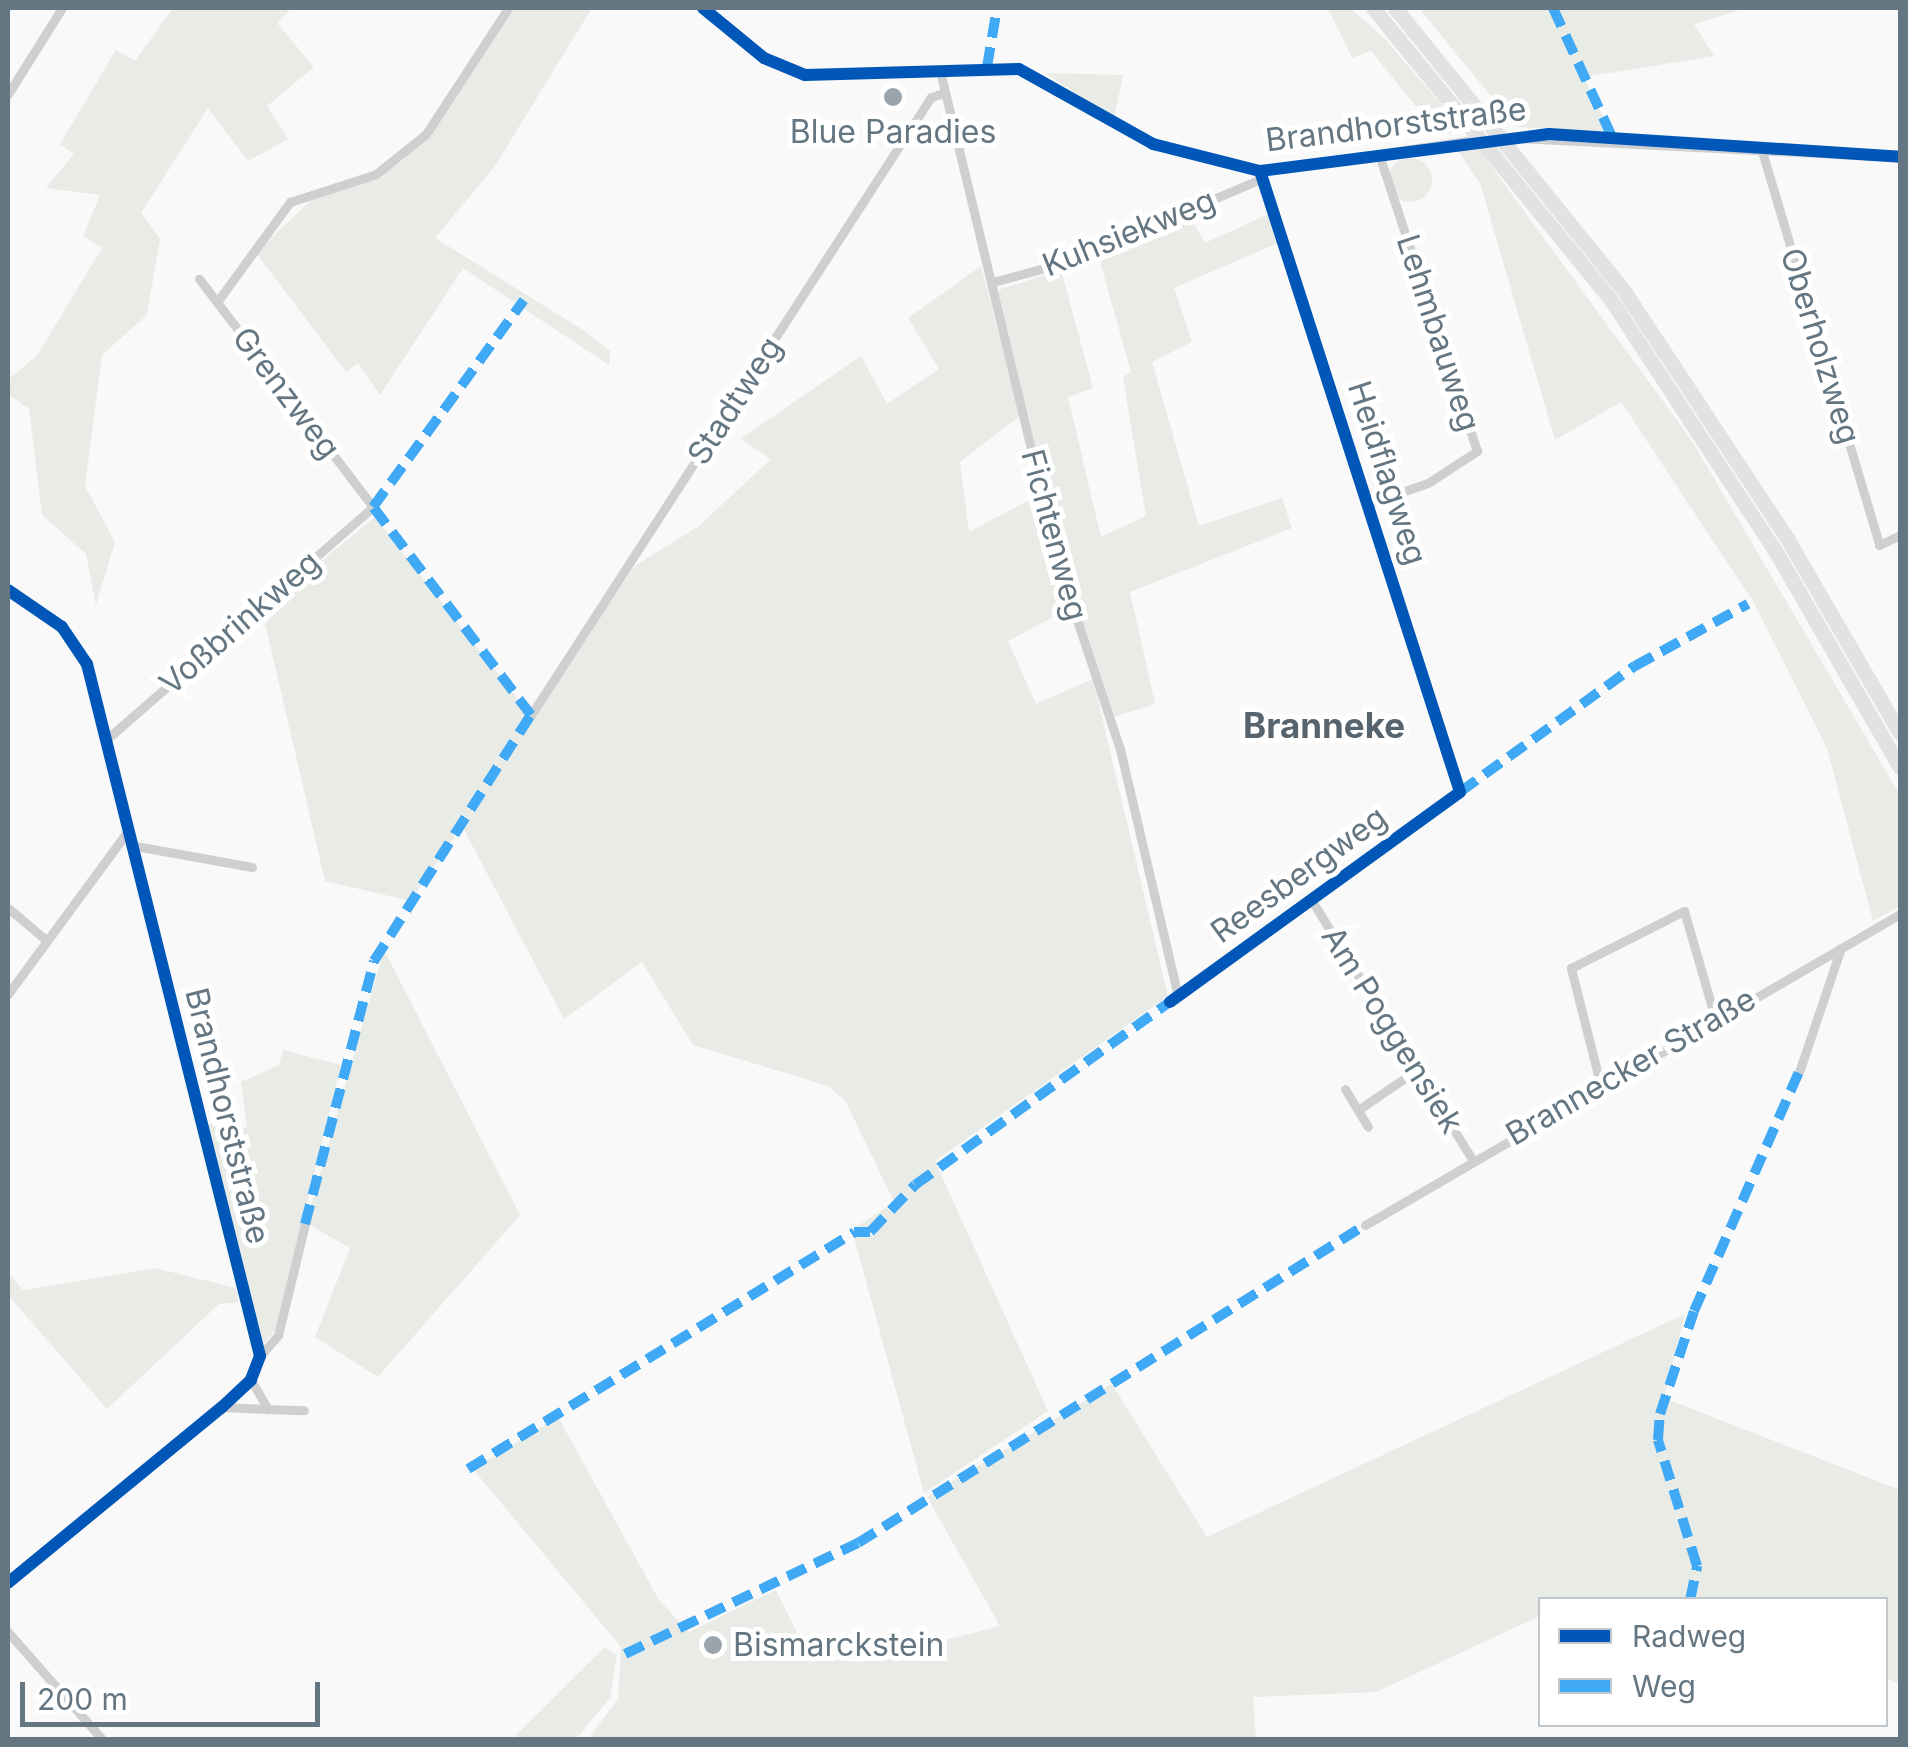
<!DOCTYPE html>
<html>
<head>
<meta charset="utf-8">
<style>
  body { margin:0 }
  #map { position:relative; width:1908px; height:1747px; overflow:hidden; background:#f9f9f9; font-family:Inter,sans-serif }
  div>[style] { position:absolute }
  .green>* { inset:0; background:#e8ebe6 }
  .round { border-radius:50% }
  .minor>* { height:9px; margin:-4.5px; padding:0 4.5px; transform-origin:4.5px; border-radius:4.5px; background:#cecfd0 }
  .motorway>* { height:15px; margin:-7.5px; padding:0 7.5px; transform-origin:7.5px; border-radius:7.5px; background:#e1e2e2 }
  .quiet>* { height:10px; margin-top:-5px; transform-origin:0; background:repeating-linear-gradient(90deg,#3fa9f5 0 20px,transparent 0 30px) }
  .cycleway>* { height:12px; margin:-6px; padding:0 6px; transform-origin:6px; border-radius:6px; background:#0057b8 }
  .dots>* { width:28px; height:28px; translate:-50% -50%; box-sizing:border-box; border:5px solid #fff; border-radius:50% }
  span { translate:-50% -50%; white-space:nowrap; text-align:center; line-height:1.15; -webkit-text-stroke:10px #fff; paint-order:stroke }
  .street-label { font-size:32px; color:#657683 }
  .poi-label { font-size:32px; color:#657683 }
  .left { translate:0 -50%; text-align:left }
  .neighbourhood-label { font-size:35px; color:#57646e; font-weight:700 }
  .frame { position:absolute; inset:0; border:10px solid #657683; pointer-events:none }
  .legend { position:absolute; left:1538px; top:1597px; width:350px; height:130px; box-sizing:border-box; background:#fff; border:2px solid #c1c8cd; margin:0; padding:12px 18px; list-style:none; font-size:30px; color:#657683 }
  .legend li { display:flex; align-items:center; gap:20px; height:50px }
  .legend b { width:50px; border:2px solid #c1c8cd }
  .scale { position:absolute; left:20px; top:1682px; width:300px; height:45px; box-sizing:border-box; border:5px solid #657683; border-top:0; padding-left:12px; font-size:30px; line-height:35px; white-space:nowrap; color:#657683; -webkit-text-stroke:8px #fff; paint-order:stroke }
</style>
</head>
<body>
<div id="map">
  <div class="green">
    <div style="clip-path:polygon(173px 8px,292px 8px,277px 23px,314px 67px,267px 106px,288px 139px,248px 161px,208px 108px,141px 213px,160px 239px,147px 315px,102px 355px,85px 486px,115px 542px,96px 605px,86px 554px,42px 515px,29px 409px,8px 394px,8px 380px,38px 354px,102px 248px,83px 236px,100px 195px,46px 188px,74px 154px,60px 144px,116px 50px,135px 61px)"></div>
    <div style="clip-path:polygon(513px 8px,592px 8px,495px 166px,435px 238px,583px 330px,610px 351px,609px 365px,463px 268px,380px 395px,358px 363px,346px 372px,256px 253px,310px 201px,402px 162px)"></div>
    <div style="clip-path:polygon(1328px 8px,1350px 8px,1385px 39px,1464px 131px,1439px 135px,1371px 51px,1352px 58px)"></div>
    <div style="clip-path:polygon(1419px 8px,1747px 8px,1694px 24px,1714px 56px,1584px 77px,1611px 133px,1516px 127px)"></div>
    <div style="clip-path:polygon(1045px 73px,1123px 75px,1114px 118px)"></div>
    <div style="clip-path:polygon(1478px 148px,1692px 441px,1900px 795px,1900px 906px,1873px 921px,1827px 748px,1753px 601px,1621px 402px,1555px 440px,1480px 183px,1457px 149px)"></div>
    <div class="round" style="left:1388px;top:158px;width:44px;height:44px"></div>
    <div style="clip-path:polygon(1188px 213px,1205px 243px,1269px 214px,1278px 243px,1174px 288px,1192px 342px,1152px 362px,1199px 526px,1282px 498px,1292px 528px,1130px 592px,1155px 704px,1114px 717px,1065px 567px,998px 290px,1061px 270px,1093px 388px,1068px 397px,1101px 537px,1146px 516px,1123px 377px,1131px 372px,1096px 247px)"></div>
    <div style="clip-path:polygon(981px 266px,1020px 416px,960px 462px,969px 532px,1037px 496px,1068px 609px,1008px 641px,1036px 704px,1093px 679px,1168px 996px,935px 1161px,1048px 1411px,924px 1493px,852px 1230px,894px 1202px,846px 1102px,828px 1086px,693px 1045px,642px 962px,564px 1019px,462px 826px,411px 901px,325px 881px,262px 610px,375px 517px,530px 715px,636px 565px,699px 526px,771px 459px,740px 439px,861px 356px,887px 404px,939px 369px,908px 318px)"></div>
    <div style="clip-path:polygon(384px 950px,520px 1215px,378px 1377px,315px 1337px,350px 1248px,306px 1223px)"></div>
    <div style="clip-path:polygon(283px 1050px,341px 1065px,276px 1329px,263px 1345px,204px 1123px,247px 1128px,241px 1082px,279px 1065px)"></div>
    <div style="clip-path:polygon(155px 1268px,236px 1288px,238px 1302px,219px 1304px,107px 1409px,8px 1295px,8px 1272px,23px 1290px)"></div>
    <div style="clip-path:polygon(1685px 1314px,1664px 1398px,1900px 1490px,1900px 1684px,1886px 1678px,1886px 1600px,1540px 1600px,1540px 1616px,1376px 1692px,1253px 1697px,1256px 1739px,588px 1739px,618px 1699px,621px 1647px,473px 1469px,558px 1417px,659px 1600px,689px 1632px,776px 1590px,801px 1640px,833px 1660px,860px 1662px,1000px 1626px,927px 1497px,1112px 1384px,1207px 1537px)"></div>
    <div style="clip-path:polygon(605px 1647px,617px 1655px,610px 1698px,576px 1739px,512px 1739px)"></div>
  </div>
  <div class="minor">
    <div style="left:703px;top:8px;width:79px;rotate:39.3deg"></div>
    <div style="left:764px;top:58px;width:44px;rotate:22.5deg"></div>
    <div style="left:805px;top:75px;width:214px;rotate:-1.6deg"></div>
    <div style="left:1019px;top:69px;width:154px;rotate:29.2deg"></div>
    <div style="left:1153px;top:144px;width:110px;rotate:14.2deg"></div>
    <div style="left:1260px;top:171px;width:221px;rotate:-8.3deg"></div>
    <div style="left:940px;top:71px;width:512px;rotate:76.45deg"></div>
    <div style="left:1060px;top:569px;width:190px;rotate:71.6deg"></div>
    <div style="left:1120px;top:749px;width:254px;rotate:76.8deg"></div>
    <div style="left:8px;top:94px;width:102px;rotate:-57.9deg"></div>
    <div style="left:1499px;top:137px;width:401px;rotate:2.9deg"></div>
    <div style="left:1761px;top:148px;width:414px;rotate:73.4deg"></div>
    <div style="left:1879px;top:545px;width:23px;rotate:-25deg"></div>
    <div style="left:993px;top:282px;width:73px;rotate:-15.2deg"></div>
    <div style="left:1063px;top:263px;width:217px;rotate:-23deg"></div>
    <div style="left:217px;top:302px;width:124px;rotate:-53.9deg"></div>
    <div style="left:290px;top:202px;width:90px;rotate:-18deg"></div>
    <div style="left:376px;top:174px;width:64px;rotate:-38.7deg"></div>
    <div style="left:426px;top:134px;width:150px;rotate:-56.9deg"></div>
    <div style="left:1367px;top:504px;width:65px;rotate:-19deg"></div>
    <div style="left:1428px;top:483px;width:59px;rotate:-33.1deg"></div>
    <div style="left:1477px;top:451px;width:313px;rotate:-108.3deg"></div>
    <div style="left:8px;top:590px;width:65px;rotate:34.4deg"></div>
    <div style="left:62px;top:627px;width:45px;rotate:56deg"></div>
    <div style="left:87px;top:664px;width:713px;rotate:75.96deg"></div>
    <div style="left:260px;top:1356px;width:26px;rotate:111deg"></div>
    <div style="left:251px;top:1380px;width:40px;rotate:137deg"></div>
    <div style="left:222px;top:1407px;width:277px;rotate:140.6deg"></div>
    <div style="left:531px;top:715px;width:736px;rotate:-57.09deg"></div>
    <div style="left:931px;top:97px;width:13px;rotate:-18deg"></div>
    <div style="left:107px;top:739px;width:353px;rotate:-41.1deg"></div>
    <div style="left:373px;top:507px;width:287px;rotate:-127.3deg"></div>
    <div style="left:130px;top:845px;width:124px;rotate:10.2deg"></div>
    <div style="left:1312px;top:901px;width:304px;rotate:58.2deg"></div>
    <div style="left:8px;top:908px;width:50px;rotate:40.1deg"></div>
    <div style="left:8px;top:994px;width:201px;rotate:-53.7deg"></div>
    <div style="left:1170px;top:1002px;width:358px;rotate:-35.9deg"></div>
    <div style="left:1460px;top:792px;width:652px;rotate:-107.85deg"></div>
    <div style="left:1799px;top:1072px;width:131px;rotate:-71.3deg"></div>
    <div style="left:1600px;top:1083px;width:119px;rotate:-104.2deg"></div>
    <div style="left:1571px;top:968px;width:127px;rotate:-26.8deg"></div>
    <div style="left:1684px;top:911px;width:111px;rotate:73.8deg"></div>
    <div style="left:1345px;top:1089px;width:44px;rotate:58.8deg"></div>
    <div style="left:1358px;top:1110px;width:73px;rotate:-34.3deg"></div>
    <div style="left:1365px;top:1225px;width:619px;rotate:-30.17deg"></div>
    <div style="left:260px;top:1356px;width:28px;rotate:-49deg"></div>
    <div style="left:278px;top:1335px;width:114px;rotate:-76.3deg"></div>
    <div style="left:251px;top:1380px;width:34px;rotate:60deg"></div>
    <div style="left:268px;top:1409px;width:36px;rotate:2deg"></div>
    <div style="left:222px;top:1407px;width:46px;rotate:2.5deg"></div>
    <div style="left:8px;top:1632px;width:144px;rotate:48.7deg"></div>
  </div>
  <div class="motorway">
    <div style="left:1373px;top:8px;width:373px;rotate:50.8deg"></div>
    <div style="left:1609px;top:297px;width:305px;rotate:56.8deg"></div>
    <div style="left:1776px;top:552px;width:249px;rotate:60.1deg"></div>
    <div style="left:1395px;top:8px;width:360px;rotate:51deg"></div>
    <div style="left:1622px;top:288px;width:302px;rotate:56.6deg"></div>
    <div style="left:1788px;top:540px;width:223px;rotate:59.9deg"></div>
  </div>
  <div class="quiet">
    <div style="left:1553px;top:8px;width:144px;rotate:65.4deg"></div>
    <div style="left:987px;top:67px;width:60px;rotate:-80.4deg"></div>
    <div style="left:1460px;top:792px;width:216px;rotate:-35.8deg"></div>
    <div style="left:1635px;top:666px;width:129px;rotate:-28.8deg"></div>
    <div style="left:305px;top:1224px;width:272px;rotate:-75.3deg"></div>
    <div style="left:374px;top:961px;width:292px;rotate:-57.5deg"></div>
    <div style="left:531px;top:715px;width:261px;rotate:-127.2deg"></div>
    <div style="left:373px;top:507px;width:256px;rotate:-53.9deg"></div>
    <div style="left:468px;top:1469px;width:453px;rotate:-31.5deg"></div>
    <div style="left:854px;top:1232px;width:16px"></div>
    <div style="left:870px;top:1232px;width:65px;rotate:-46.2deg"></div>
    <div style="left:915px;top:1185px;width:314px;rotate:-35.7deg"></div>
    <div style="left:1690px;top:1600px;width:35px;rotate:-78deg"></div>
    <div style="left:1697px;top:1566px;width:132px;rotate:-107.2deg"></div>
    <div style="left:1658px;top:1440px;width:26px;rotate:-86deg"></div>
    <div style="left:1660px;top:1414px;width:108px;rotate:-71.7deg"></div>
    <div style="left:1694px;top:1311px;width:261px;rotate:-66.3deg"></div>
    <div style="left:625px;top:1654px;width:258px;rotate:-25.5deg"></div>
    <div style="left:858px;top:1543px;width:598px;rotate:-32.1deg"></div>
  </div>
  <div class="cycleway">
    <div style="left:703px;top:8px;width:79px;rotate:39.3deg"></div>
    <div style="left:764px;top:58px;width:44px;rotate:22.5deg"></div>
    <div style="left:805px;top:75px;width:214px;rotate:-1.6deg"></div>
    <div style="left:1019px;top:69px;width:154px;rotate:29.2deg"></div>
    <div style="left:1153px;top:144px;width:110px;rotate:14.2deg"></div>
    <div style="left:1260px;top:171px;width:291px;rotate:-7.3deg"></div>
    <div style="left:1549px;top:134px;width:352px;rotate:3.7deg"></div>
    <div style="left:8px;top:590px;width:65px;rotate:34.4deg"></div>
    <div style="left:62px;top:627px;width:45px;rotate:56deg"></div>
    <div style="left:87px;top:664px;width:713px;rotate:75.96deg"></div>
    <div style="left:260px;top:1356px;width:26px;rotate:111deg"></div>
    <div style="left:251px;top:1380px;width:40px;rotate:137deg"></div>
    <div style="left:222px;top:1407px;width:277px;rotate:140.6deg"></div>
    <div style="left:1170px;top:1002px;width:358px;rotate:-35.9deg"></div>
    <div style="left:1460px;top:792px;width:652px;rotate:-107.85deg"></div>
  </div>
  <div class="dots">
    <div style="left:893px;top:97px;background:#99a4ac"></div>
    <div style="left:713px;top:1645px;background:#99a4ac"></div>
  </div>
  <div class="street-label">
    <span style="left:1396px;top:125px;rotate:-7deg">Brandhorststraße</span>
    <span style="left:1129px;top:233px;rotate:-22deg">Kuhsiekweg</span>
    <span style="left:1438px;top:333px;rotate:72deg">Lehmbauweg</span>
    <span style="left:1820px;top:346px;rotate:73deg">Oberholzweg</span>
    <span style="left:286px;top:393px;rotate:53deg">Grenzweg</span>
    <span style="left:735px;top:401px;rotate:-57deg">Stadtweg</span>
    <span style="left:1387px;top:473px;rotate:72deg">Heidflagweg</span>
    <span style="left:1054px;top:535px;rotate:75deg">Fichtenweg</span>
    <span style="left:240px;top:623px;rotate:-41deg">Voßbrinkweg</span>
    <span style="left:1299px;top:875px;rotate:-36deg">Reesbergweg</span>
    <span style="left:1392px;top:1030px;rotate:58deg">Am Poggensiek</span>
    <span style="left:1631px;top:1067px;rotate:-30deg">Brannecker Straße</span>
    <span style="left:227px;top:1116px;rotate:76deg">Brandhorststraße</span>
  </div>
  <div class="poi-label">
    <span style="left:893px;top:132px">Blue Paradies</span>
    <span class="left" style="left:733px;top:1645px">Bismarckstein</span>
  </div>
  <div class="neighbourhood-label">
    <span style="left:1324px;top:725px">Branneke</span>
  </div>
  <div class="frame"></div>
  <ul class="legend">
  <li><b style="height:12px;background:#0057b8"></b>Radweg</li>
  <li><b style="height:12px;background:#3fa9f5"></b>Weg</li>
  </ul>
  <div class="scale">200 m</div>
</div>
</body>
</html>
